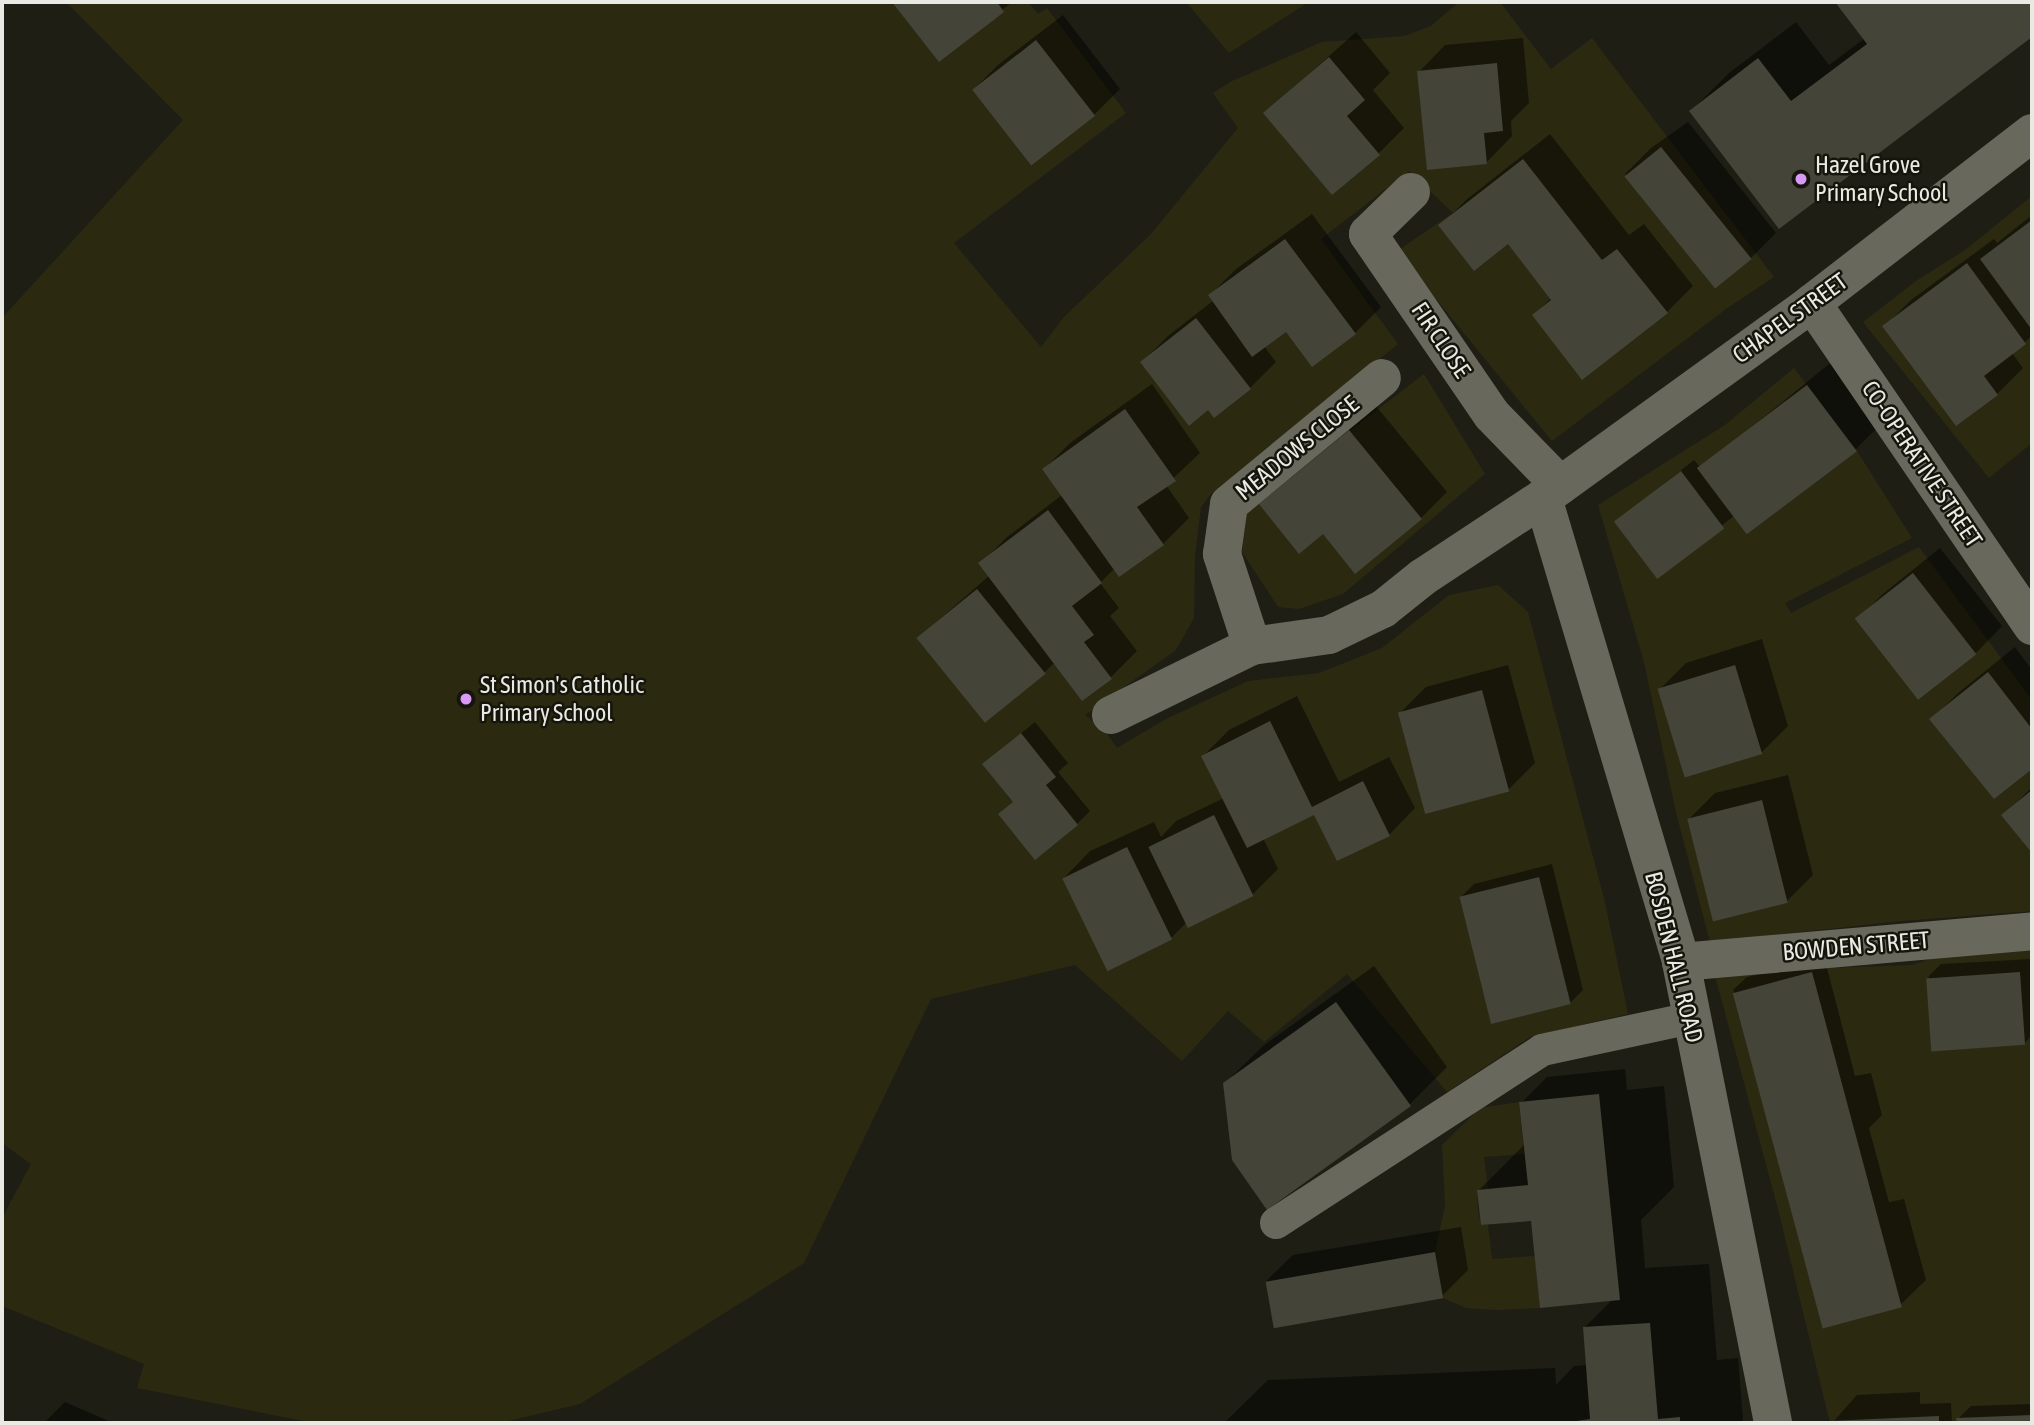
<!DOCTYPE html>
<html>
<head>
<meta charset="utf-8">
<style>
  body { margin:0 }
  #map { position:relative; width:2034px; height:1425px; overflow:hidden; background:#1e1e15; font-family:"Asap Condensed",sans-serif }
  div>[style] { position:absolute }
  .green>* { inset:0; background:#2b2a11 }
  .shadow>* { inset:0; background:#0007 }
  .building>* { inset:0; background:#444439; transform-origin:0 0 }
  .service>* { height:32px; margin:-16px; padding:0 16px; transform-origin:16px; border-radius:16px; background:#68685d }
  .minor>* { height:38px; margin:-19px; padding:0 19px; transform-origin:19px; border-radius:19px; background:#68685d }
  .dots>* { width:19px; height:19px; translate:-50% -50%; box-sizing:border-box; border:4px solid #15150c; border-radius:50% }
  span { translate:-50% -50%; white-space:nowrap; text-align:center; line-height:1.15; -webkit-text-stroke:5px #15150c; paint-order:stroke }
  .poi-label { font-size:24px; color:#eaeae4 }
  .left { translate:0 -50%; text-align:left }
  .street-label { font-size:24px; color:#eaeae4 }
  .frame { position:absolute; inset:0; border:4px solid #eaeae4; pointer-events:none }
</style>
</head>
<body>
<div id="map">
  <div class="green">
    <div style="clip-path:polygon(66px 2px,1028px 2px,1038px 14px,1047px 8px,1126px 113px,954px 243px,1041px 347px,1064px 317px,1150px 235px,1238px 128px,1213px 93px,1232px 81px,1322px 42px,1404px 36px,1431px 26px,1459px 2px,1500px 2px,1551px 69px,1592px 38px,1774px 277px,1726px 309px,1552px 441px,1397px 251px,1453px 213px,1409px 171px,1321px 239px,1398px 344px,1211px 494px,1201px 507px,1195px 557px,1194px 618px,1176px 650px,1085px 715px,1105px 731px,1117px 748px,1166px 719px,1248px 681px,1319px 673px,1382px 648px,1449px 595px,1498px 585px,1528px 612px,1605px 902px,1628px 1014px,1530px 1037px,1447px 1092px,1347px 974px,1264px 1042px,1228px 1011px,1182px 1061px,1075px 965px,931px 999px,804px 1263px,580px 1404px,500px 1423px,314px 1423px,137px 1388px,144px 1364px,2px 1306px,2px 1218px,31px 1164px,2px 1143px,2px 318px,183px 120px)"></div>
    <div style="clip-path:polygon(1186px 2px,1309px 2px,1229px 53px)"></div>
    <div style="clip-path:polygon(2032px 196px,2032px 443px,1989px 478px,1863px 322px,1916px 281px,1965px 250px)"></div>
    <div style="clip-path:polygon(1794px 368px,1857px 451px,1912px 538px,1785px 603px,1791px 613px,1919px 547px,2032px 700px,2032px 911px,1901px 921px,1710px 942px,1676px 812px,1644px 662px,1598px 505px,1725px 425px)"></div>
    <div style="clip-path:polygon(1424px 374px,1485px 474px,1343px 594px,1299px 609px,1278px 607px,1242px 552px,1246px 510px)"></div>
    <div style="clip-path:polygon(2032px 939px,2032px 1423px,1830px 1423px,1777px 1205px,1714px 972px,1912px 965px,1969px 946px)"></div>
    <div style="clip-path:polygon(1519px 1102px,1524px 1154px,1484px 1157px,1488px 1189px,1477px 1190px,1478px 1210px,1481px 1225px,1488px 1225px,1492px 1259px,1535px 1256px,1540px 1308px,1496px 1310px,1466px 1308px,1443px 1298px,1435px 1252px,1445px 1206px,1442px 1145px,1480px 1108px)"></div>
  </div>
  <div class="shadow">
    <div style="clip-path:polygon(895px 2px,1012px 2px,940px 60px)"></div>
    <div style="clip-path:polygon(1837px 2px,2032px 2px,2032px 35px,1779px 227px,1691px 111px,1729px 73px,1796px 22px,1829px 65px,1865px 38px)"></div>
    <div style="clip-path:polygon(1063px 15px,1120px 89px,1094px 115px,973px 90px,999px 64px)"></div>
    <div style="clip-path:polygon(1356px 32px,1390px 73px,1373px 90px,1404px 128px,1378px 154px,1265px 113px)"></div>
    <div style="clip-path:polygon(1523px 38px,1529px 103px,1511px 121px,1512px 136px,1486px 163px,1419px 72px,1445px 45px)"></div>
    <div style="clip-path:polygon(1688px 122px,1776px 233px,1750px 259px,1625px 174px,1651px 148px)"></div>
    <div style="clip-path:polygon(1550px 134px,1629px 235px,1644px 224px,1693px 286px,1667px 312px,1534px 315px,1551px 298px,1508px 242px,1440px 226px,1466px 200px)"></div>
    <div style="clip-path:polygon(1312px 214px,1381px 307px,1355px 333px,1287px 329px,1264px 346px,1276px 362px,1250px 388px,1208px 408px,1142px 362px,1168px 336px,1214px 300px,1210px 295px,1236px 269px)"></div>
    <div style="clip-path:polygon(2032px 215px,2032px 336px,2012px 353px,2023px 368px,1997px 394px,1956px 424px,1885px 326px,1911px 300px,1994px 239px,1997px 243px)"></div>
    <div style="clip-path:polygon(1834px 360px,1882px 423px,1856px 449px,1748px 532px,1735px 515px,1658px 576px,1617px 521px,1694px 460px,1701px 468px)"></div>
    <div style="clip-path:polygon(1152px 384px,1200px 453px,1166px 485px,1189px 518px,1163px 544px,1115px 568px,1100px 583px,1119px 608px,1110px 616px,1137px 651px,1111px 677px,1055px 662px,1045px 672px,918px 638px,990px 575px,981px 563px,1007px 537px,1062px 495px,1044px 469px,1070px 443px)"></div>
    <div style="clip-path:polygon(1376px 406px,1447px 492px,1421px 518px,1288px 478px)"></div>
    <div style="clip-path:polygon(1940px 548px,2002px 626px,1976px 653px,1920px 697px,1857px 619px,1884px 593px)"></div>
    <div style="clip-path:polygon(1762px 639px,1788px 726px,1762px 752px,1660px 689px,1686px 663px)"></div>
    <div style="clip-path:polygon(2015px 647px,2032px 670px,2032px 767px,1994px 797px,1932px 719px,1958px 693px)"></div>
    <div style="clip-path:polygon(1508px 665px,1535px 763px,1509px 789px,1400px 713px,1426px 687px)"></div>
    <div style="clip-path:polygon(1297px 696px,1339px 782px,1389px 757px,1415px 808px,1389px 835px,1315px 812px,1263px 838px,1278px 869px,1252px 895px,1187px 922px,1171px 938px,1064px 878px,1090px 851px,1154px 822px,1161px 837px,1176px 821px,1224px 798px,1203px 756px,1229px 730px)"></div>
    <div style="clip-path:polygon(1035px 722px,1068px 763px,1058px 772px,1090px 811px,1077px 824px,1001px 814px,1014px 801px,998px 752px)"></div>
    <div style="clip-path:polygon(1788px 775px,1813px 875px,1787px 901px,1689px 819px,1715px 793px)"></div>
    <div style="clip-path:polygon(2032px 787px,2032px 851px,2004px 815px)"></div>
    <div style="clip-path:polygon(1552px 864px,1583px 990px,1570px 1003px,1461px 897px,1474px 884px)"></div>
    <div style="clip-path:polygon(2032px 959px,2032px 1035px,2024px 1044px,1928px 977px,1941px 964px)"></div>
    <div style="clip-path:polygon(1825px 960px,1855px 1076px,1871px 1073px,1882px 1115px,1869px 1128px,1889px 1202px,1904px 1199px,1926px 1280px,1899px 1306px,1733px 990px,1747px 977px)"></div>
    <div style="clip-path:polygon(1374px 966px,1447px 1067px,1410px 1104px,1268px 1207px,1225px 1083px,1263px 1046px)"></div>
    <div style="clip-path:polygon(1625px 1069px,1627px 1090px,1664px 1086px,1674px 1187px,1641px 1220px,1645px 1268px,1709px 1264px,1717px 1360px,1738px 1358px,1743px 1420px,1740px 1423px,1224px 1423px,1268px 1380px,1555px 1368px,1556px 1385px,1574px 1366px,1587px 1365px,1584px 1328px,1613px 1299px,1533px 1219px,1478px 1191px,1524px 1145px,1521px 1103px,1547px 1077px)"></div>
    <div style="clip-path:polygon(1461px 1227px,1468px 1270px,1442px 1296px,1266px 1281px,1293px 1255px)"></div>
    <div style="clip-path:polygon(1920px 1392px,1920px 1404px,1951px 1403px,1952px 1423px,1832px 1423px,1857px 1395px)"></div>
    <div style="clip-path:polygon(65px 1402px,111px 1422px,111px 1423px,44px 1423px)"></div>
    <div style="clip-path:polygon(2032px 1404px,2032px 1423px,1958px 1423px,1958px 1419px,1971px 1406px)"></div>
  </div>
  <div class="building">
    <div style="clip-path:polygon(892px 2px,997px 2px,1004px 12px,939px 62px)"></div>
    <div style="clip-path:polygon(1835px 2px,2032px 2px,2032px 37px,1779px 229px,1689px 111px,1758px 58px,1791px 101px,1867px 44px)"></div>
    <div style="left:1036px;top:40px;width:96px;height:81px;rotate:52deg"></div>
    <div style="clip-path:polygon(1329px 57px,1365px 100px,1347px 116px,1380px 155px,1332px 195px,1263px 113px)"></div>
    <div style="clip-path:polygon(1497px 63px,1503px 131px,1484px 133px,1487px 164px,1427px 170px,1417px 71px)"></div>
    <div style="left:1661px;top:147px;width:144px;height:47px;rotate:51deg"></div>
    <div style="clip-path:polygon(1523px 159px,1602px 260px,1617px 249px,1668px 313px,1582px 380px,1532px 315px,1551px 300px,1508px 244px,1474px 271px,1438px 225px)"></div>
    <div style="clip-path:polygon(2032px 220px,2032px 330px,1980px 259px)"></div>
    <div style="clip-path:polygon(1285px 239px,1356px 334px,1312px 367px,1286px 332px,1252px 357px,1208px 295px)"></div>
    <div style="clip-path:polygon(1967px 263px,2026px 344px,1984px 376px,1998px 395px,1956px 426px,1882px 326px)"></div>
    <div style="clip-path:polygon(1196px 318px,1251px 389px,1214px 418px,1208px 410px,1189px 426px,1140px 362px)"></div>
    <div style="left:1807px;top:385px;width:83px;height:138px;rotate:53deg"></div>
    <div style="clip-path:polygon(1125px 409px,1176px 481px,1137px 507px,1164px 545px,1119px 577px,1042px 469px)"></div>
    <div style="clip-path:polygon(1349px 430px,1422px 519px,1355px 574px,1323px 534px,1299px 554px,1259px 504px)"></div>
    <div style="left:1681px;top:471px;width:72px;height:84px;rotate:53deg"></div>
    <div style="clip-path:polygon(1048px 510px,1102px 583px,1072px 606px,1094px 635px,1084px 642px,1112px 679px,1082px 701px,978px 563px)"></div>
    <div style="left:1913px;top:573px;width:103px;height:74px;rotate:52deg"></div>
    <div style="left:977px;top:589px;width:109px;height:78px;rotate:51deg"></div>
    <div style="left:1735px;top:665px;width:93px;height:81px;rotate:73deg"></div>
    <div style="clip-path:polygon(1988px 672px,2032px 729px,2032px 769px,1994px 799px,1929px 719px)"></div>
    <div style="left:1482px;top:690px;width:105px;height:87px;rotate:75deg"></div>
    <div style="clip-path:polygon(1270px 721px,1312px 807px,1363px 781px,1390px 836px,1337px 861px,1314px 815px,1247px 848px,1201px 756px)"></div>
    <div style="clip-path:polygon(1021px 733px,1056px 777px,1046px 785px,1078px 825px,1035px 860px,998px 814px,1013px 802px,982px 764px)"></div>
    <div style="clip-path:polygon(2032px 790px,2032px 853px,2001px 815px)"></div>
    <div style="left:1762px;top:800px;width:106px;height:77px;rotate:76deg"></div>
    <div style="left:1214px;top:815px;width:90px;height:73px;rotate:64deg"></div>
    <div style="left:1127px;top:847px;width:103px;height:72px;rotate:64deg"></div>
    <div style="left:1539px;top:877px;width:131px;height:82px;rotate:76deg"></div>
    <div style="left:1812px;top:972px;width:347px;height:82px;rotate:75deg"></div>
    <div style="left:2020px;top:972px;width:73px;height:94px;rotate:86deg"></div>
    <div style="clip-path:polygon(1336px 1002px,1411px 1106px,1267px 1210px,1232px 1160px,1223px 1083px)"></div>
    <div style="clip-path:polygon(1599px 1094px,1620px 1300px,1540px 1308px,1531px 1221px,1481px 1225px,1477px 1190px,1528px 1185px,1519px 1102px)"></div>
    <div style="left:1435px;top:1252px;width:47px;height:172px;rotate:80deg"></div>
    <div style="clip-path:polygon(1650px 1323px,1658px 1419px,1680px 1417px,1680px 1423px,1563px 1423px,1590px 1419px,1583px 1327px)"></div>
    <div style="clip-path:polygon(2032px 1415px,2032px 1423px,1957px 1423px,1956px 1418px)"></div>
    <div style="clip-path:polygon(1939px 1416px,1939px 1423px,1830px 1423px,1829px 1421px)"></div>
  </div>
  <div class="service">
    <div style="left:1276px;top:1223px;width:317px;rotate:-33deg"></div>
    <div style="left:1542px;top:1050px;width:152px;rotate:-12.1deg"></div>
  </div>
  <div class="minor">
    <div style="left:1411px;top:192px;width:60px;rotate:135.7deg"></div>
    <div style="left:1368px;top:234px;width:219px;rotate:55.6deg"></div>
    <div style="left:1492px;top:415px;width:98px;rotate:45.8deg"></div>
    <div style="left:1812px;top:303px;width:391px;rotate:55.7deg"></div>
    <div style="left:1543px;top:498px;width:484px;rotate:73.4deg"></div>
    <div style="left:1681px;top:962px;width:470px;rotate:78.7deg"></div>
    <div style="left:1252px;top:646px;width:97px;rotate:-108.1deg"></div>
    <div style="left:1222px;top:554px;width:50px;rotate:-82deg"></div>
    <div style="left:1229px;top:504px;width:198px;rotate:-39.5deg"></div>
    <div style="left:1111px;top:715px;width:157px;rotate:-26.1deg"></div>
    <div style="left:1252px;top:646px;width:78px;rotate:-8.1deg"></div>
    <div style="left:1329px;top:635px;width:60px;rotate:-25.7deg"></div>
    <div style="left:1383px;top:609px;width:51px;rotate:-38.7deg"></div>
    <div style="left:1423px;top:577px;width:144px;rotate:-33.4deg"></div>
    <div style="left:1543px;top:498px;width:332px;rotate:-35.9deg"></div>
    <div style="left:1812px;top:303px;width:278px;rotate:-37.7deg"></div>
    <div style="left:1681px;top:962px;width:352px;rotate:-5deg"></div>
  </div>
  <div class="dots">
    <div style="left:1801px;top:179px;background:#d99af7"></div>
    <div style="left:466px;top:699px;background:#d99af7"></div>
  </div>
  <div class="poi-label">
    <span class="left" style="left:1815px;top:179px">Hazel Grove<br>Primary School</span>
    <span class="left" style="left:480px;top:699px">St Simon's Catholic<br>Primary School</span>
  </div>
  <div class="street-label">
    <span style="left:1790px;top:318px;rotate:-36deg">CHAPEL STREET</span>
    <span style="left:1441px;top:340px;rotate:56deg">FIR CLOSE</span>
    <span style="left:1297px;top:448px;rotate:-39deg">MEADOWS CLOSE</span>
    <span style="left:1922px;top:464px;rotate:56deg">CO-OPERATIVE STREET</span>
    <span style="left:1856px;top:946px;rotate:-5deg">BOWDEN STREET</span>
    <span style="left:1674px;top:957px;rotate:76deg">BOSDEN HALL ROAD</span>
  </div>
  <div class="frame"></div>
</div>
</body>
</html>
